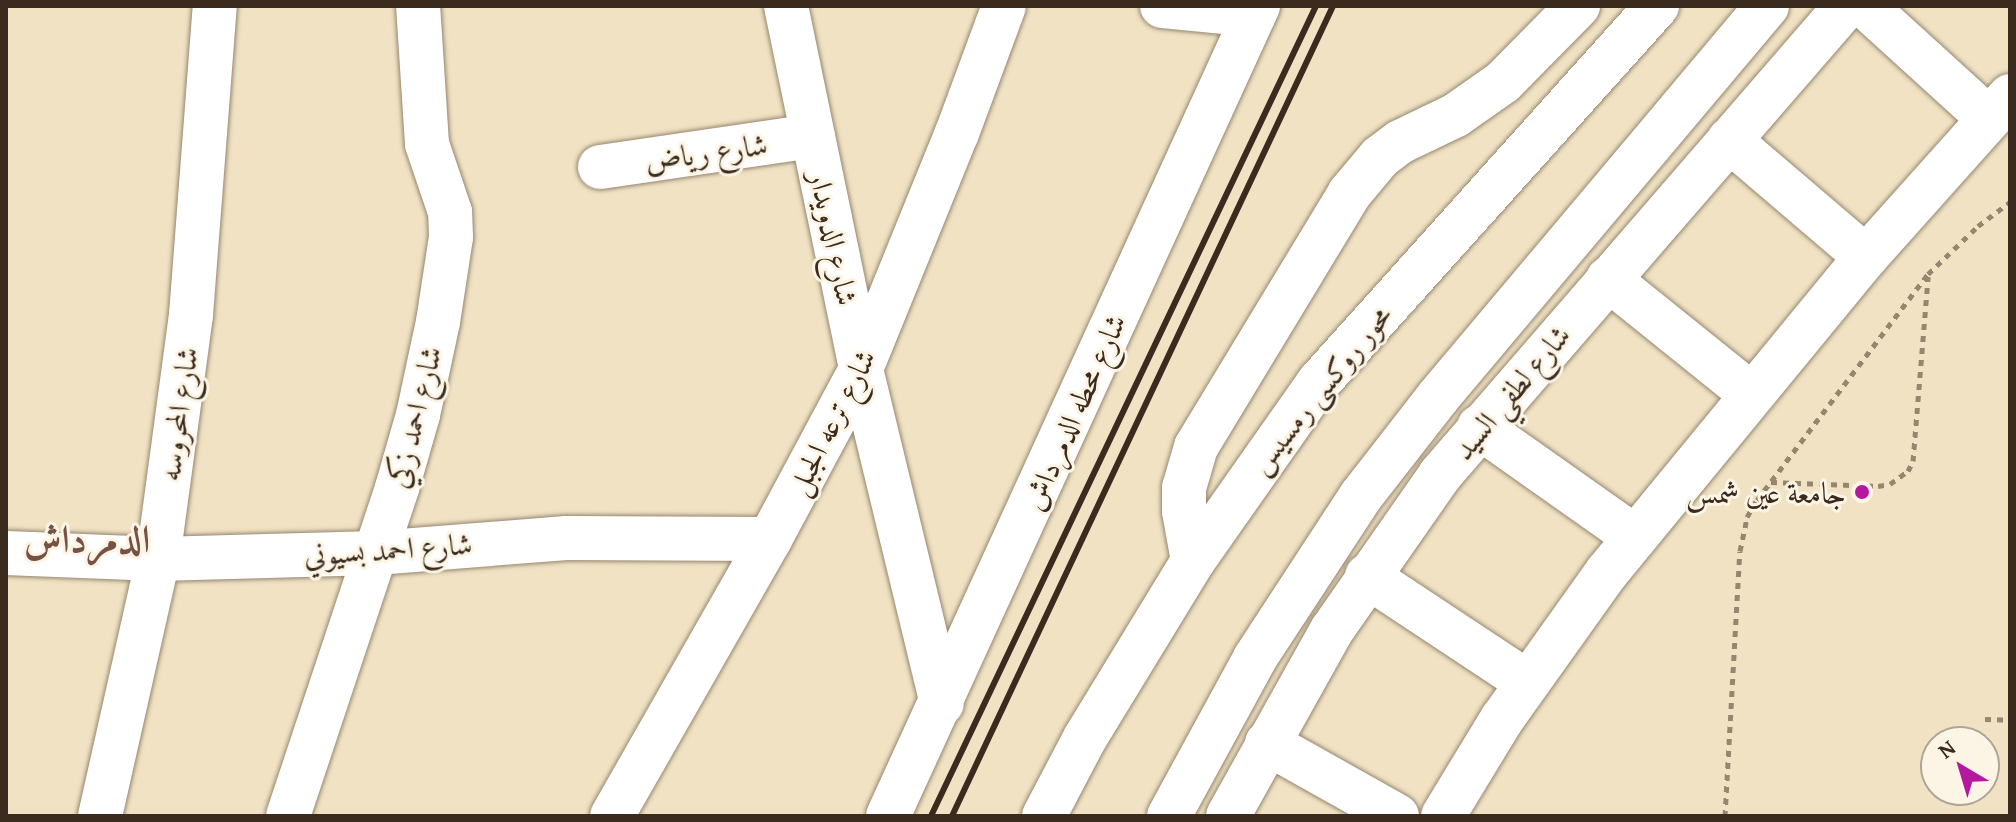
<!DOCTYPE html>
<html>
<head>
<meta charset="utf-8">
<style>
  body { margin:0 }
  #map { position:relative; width:2016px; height:822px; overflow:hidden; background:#f0e2c3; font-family:"Gentium Book Plus",Amiri,serif }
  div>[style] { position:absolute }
  .path>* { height:5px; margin-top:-2.5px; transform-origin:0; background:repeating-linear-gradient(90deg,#968670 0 6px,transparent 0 12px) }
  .roads { filter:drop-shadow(0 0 2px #968670) drop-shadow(0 0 2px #968670) }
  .minor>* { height:44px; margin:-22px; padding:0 22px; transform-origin:22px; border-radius:22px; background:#fff }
  .major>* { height:44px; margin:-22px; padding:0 22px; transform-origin:22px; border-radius:22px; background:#fff }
  .rail>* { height:6px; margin:-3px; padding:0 3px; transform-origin:3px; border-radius:3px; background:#3b2a1e }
  .dots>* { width:22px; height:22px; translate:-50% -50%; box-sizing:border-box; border:4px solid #fcf5e5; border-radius:50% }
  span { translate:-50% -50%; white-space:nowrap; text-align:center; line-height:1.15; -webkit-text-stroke:6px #fcf5e5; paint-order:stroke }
  .street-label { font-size:30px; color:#3b2a1e }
  .poi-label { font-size:30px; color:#3b2a1e }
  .right { translate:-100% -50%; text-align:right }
  .district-label { font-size:38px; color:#785145; font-weight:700 }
  .frame { position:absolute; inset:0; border:8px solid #3b2a1e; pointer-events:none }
  .north { position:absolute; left:1920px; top:726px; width:80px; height:80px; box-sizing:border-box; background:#fcf5e5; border:2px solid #afa495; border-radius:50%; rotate:322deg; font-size:22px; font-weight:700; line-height:32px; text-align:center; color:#3b2a1e }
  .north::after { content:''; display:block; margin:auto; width:28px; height:36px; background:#b5179e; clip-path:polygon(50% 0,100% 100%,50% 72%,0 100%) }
</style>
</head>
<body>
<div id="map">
  <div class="path">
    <div style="left:1771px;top:482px;width:107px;rotate:2.1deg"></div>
    <div style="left:1878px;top:486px;width:12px;rotate:-9deg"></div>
    <div style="left:1890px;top:484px;width:22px;rotate:-36deg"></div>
    <div style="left:1908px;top:471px;width:11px;rotate:-63deg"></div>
    <div style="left:1913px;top:461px;width:185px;rotate:-85.3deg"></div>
    <div style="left:1985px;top:719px;width:25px;rotate:2deg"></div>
    <div style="left:1725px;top:816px;width:265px;rotate:-86.8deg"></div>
    <div style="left:1740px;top:551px;width:35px;rotate:-78deg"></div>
    <div style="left:1747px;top:517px;width:20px;rotate:-60deg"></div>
    <div style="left:1757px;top:500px;width:283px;rotate:-52.9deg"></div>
    <div style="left:1928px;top:274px;width:69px;rotate:-43.8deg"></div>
    <div style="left:1978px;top:226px;width:40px;rotate:-37deg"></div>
  </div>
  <div class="roads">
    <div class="minor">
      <div style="left:1162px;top:6px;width:92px;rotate:5.6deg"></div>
      <div style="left:1865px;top:6px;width:166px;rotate:42.3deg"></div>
      <div style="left:1729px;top:140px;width:180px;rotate:40.5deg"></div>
      <div style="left:600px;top:167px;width:215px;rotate:-8.3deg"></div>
      <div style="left:1608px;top:279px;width:184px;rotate:38.8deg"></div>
      <div style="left:861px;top:369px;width:255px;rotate:-67.9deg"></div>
      <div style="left:957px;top:133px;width:135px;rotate:-69.7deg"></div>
      <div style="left:1479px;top:427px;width:191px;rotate:35.2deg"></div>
      <div style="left:6px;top:553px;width:152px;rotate:2.3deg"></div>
      <div style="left:158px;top:559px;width:218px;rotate:-1.6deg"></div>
      <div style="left:376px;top:553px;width:191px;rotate:-4.5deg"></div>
      <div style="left:566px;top:538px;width:204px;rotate:0.3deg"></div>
      <div style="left:1193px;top:561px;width:51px;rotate:-100.2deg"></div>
      <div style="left:1184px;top:511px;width:23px;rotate:-90deg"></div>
      <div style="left:1184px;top:488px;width:43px;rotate:-73.7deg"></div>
      <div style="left:1196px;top:447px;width:296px;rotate:-58.8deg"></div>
      <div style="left:1349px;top:194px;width:48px;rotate:-50deg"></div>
      <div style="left:1380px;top:157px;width:25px;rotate:-37deg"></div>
      <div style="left:1400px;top:142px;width:62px;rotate:-25.7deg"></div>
      <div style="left:1456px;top:115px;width:57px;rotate:-35.1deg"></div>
      <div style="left:1503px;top:82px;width:107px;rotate:-45.4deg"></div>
      <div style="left:1367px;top:576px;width:192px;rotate:33.5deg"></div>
      <div style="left:1267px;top:743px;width:149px;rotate:29.3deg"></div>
      <div style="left:100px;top:816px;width:263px;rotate:-77.3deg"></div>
      <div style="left:158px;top:559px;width:246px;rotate:-82.3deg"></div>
      <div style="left:191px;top:315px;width:310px;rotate:-85.6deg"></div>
      <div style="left:288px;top:816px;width:346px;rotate:-71.6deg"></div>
      <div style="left:397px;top:488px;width:76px;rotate:-74deg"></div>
      <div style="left:418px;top:415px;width:95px;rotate:-77.9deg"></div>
      <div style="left:438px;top:322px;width:86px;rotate:-81.3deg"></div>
      <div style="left:451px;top:237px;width:25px;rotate:-92deg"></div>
      <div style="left:450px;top:212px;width:72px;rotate:-108.7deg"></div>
      <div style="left:427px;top:144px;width:138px;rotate:-93.7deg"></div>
      <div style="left:1169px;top:816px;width:180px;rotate:-61.4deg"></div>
      <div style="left:1255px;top:658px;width:194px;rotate:-56.8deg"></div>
      <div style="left:1361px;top:496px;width:125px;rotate:-52.1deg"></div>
      <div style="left:1438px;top:397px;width:511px;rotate:-49.92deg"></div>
      <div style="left:1228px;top:816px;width:213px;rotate:-60.8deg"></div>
      <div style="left:1332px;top:630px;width:189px;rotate:-55.1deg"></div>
      <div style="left:1440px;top:475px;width:620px;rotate:-49.12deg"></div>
      <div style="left:1443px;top:816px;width:114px;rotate:-58.7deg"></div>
      <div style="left:1502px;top:719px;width:181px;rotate:-54.5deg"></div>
      <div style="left:1607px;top:572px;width:408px;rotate:-50.6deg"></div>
      <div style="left:1866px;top:257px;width:216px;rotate:-48.2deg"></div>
    </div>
    <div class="major">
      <div style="left:786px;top:6px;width:371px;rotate:78.3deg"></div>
      <div style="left:861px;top:369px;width:344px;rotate:76.4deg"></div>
      <div style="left:612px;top:816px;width:319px;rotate:-60.3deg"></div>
      <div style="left:770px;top:539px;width:193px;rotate:-61.8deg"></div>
      <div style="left:888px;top:816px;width:891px;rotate:-65.45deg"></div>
      <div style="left:1044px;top:816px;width:88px;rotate:-62.3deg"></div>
      <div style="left:1085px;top:738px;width:207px;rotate:-58.6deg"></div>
      <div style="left:1193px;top:561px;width:219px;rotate:-54.9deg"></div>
      <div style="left:1319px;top:382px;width:506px;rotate:-48.05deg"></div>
    </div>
  </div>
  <div class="rail">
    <div style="left:931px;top:816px;width:897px;rotate:-64.58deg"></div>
    <div style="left:952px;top:816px;width:895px;rotate:-64.81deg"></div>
  </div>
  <div class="dots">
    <div style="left:1862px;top:492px;background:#b5179e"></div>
  </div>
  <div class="street-label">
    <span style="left:706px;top:152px;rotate:-8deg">شارع رياض</span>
    <span style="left:834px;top:238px;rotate:78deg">شارع الدويدار</span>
    <span style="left:1320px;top:389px;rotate:-51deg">محور روكسى رمسيس</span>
    <span style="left:1511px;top:392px;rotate:-50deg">شارع لطفي السيد</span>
    <span style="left:1074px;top:412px;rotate:-66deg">شارع محطه الدمرداش</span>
    <span style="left:178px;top:414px;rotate:-82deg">شارع المحروسه</span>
    <span style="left:414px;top:417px;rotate:-76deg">شارع احمد زكي</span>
    <span style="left:831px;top:422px;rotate:-63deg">شارع ترعه الجبل</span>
    <span style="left:388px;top:549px;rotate:-4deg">شارع احمد بسيوني</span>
  </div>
  <div class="poi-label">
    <span class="right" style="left:1846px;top:492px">جامعة عين شمس</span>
  </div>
  <div class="district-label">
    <span style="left:87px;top:539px">الدمرداش</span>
  </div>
  <div class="frame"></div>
  <div class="north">N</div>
</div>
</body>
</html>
